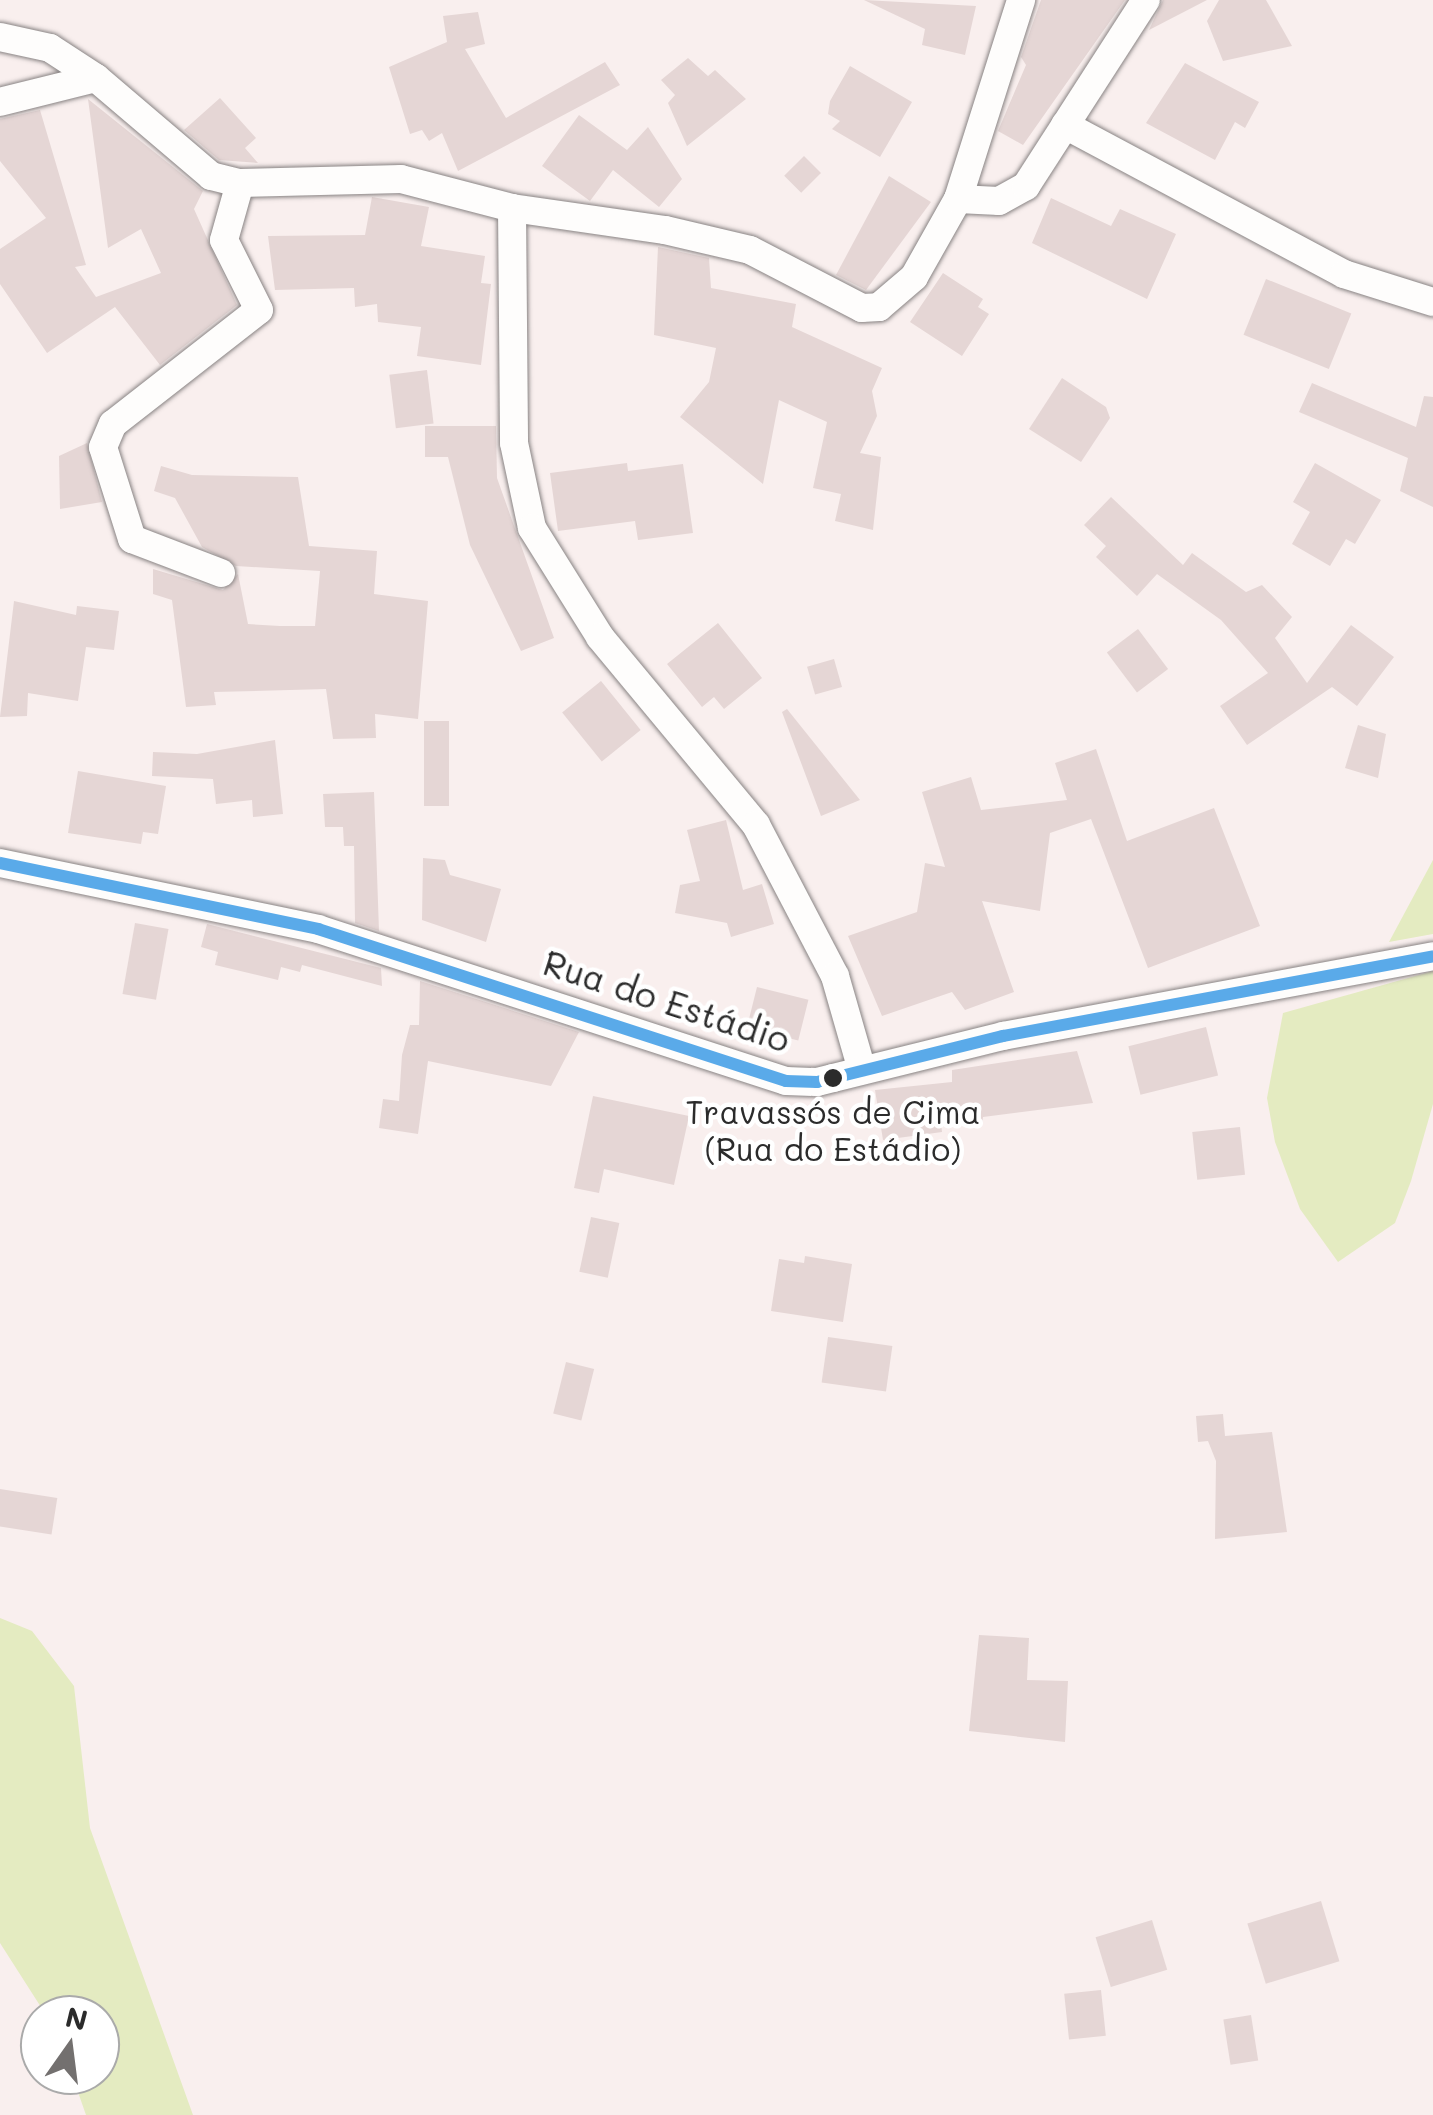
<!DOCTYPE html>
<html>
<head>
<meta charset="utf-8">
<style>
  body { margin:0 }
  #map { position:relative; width:1433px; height:2115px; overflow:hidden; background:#f9efee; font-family:Mali,sans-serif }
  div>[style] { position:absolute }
  .green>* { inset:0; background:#e4ebc1 }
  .building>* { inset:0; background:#e5d6d5; transform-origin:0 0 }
  .roads { filter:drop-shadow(0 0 2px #888383) drop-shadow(0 0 2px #888383) }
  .minor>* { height:28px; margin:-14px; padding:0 14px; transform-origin:14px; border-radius:14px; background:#fefdfc }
  .bus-1>* { height:12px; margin:-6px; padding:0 6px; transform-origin:6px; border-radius:6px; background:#5aaae9 }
  .dots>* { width:28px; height:28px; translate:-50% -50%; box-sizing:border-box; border:5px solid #fff; border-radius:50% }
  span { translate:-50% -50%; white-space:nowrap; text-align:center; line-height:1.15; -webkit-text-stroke:9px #fff; paint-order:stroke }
  .bus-label { font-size:32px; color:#2b2b2b }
  .street-label { font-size:35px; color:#2b2b2b }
  .north { position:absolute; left:20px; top:1995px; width:100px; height:100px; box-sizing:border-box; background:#fff; border:2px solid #aaa; border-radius:50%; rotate:14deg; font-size:28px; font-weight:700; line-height:40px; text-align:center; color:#2b2b2b }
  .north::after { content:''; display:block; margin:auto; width:35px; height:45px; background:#73706f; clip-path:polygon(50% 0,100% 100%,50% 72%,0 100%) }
</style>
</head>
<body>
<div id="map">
  <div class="green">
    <div style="clip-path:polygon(1433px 860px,1433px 934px,1389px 942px)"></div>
    <div style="clip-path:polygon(1433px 971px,1433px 1104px,1411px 1181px,1395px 1223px,1338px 1262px,1300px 1209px,1275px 1142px,1267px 1098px,1283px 1013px)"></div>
    <div style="clip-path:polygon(0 1618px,32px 1631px,74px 1686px,90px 1828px,193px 2115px,86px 2115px,72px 2075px,100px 2075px,100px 2015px,46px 2015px,0 1943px)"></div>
  </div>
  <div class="building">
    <div style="clip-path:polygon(864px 0,976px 6px,965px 55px,922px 45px,925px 29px)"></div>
    <div style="clip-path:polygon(1041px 0,1125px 0,1023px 145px,998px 131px,1026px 65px,1021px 57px)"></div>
    <div style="clip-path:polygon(1163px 0,1207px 0,1149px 30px)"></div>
    <div style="clip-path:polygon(1219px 0,1266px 0,1292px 46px,1223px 61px,1207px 21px)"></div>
    <div style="clip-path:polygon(478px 12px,485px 44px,465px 49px,506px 118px,605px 62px,620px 85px,458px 171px,442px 133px,429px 141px,422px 130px,410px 134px,389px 67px,447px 42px,443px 16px)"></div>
    <div style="clip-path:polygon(688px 58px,708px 76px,715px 70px,746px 99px,687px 146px,668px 103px,675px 95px,661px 80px)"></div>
    <div style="clip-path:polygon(1185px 63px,1259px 102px,1245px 128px,1235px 122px,1215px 160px,1146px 123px)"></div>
    <div style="clip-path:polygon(850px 66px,912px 102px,880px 157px,832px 129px,840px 121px,828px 114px,830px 101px)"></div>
    <div style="clip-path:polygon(220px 98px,256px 138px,245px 148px,258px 163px,219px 160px,184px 130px)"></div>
    <div style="clip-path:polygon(88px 99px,203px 191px,194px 209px,237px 305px,160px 365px,115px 307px,47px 353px,0 284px,0 249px,46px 218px,0 161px,0 119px,40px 110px,86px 265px,75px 267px,96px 297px,161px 273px,141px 229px,108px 248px)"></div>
    <div style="clip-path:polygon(579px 115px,627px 150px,648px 127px,682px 179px,659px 207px,613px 170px,590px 201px,542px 166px)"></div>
    <div style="left:804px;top:156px;width:24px;height:28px;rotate:45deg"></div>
    <div style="clip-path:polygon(889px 176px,931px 202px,866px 290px,836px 275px)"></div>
    <div style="clip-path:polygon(372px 197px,429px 207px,421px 246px,485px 256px,481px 283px,491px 284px,481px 365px,417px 356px,421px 327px,378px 322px,377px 304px,355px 307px,354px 288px,275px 290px,268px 236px,365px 235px)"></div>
    <div style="clip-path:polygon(1051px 198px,1111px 226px,1120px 209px,1176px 234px,1147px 299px,1032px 243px)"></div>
    <div style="clip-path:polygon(658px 247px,709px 258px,711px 288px,796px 304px,792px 327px,882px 368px,872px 391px,877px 416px,860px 453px,881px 457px,873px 530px,835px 521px,841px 494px,813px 488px,827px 422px,779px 400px,763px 484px,680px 417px,709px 382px,716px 348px,654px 335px)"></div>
    <div style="clip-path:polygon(943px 273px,983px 299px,978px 307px,989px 314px,962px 356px,910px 322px)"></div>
    <div style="left:1266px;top:279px;width:92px;height:60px;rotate:22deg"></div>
    <div style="left:427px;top:370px;width:54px;height:38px;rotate:83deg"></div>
    <div style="clip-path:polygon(1062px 378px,1106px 407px,1110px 418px,1081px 462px,1029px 429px)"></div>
    <div style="clip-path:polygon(1312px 383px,1416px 427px,1424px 396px,1433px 397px,1433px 507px,1400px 491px,1408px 458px,1299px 412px)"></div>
    <div style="clip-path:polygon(425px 426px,496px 426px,497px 478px,554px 638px,521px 651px,470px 545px,448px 457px,425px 457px)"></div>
    <div style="clip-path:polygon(87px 443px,102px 502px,60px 509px,59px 456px)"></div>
    <div style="clip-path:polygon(627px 463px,628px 471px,683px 464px,693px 533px,638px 540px,635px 521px,558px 531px,550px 473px)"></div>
    <div style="clip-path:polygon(1315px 463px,1381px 500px,1355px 544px,1346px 539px,1330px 566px,1292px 544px,1310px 512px,1293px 502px)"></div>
    <div style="clip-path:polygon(161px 466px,192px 475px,298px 477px,309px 546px,377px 551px,374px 594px,428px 601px,418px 719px,375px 714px,376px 738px,333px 739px,326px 689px,214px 692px,216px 705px,186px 707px,172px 600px,153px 594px,153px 569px,223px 590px,238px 574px,248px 624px,280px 626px,315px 626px,320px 571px,236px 566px,202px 547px,175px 498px,154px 491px)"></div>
    <div style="clip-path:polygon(1111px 497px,1183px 565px,1192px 553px,1246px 592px,1262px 585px,1292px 617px,1275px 638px,1307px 683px,1351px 625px,1394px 657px,1357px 706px,1332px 687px,1247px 745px,1220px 706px,1268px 673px,1221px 620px,1157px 574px,1137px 596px,1096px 557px,1106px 546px,1084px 525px)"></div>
    <div style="clip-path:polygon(14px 601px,76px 615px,77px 606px,119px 611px,114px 650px,86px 647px,78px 701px,28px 693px,27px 716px,0 717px)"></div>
    <div style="clip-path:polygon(718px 623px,762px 678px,724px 709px,714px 697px,702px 707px,667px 664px)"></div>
    <div style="left:1138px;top:629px;width:50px;height:39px;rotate:53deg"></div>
    <div style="left:834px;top:659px;width:29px;height:28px;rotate:74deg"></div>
    <div style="left:601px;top:681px;width:63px;height:50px;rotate:51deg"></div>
    <div style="clip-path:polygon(787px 709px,860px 800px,821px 816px,782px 712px)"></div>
    <div style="left:424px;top:721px;width:25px;height:85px"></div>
    <div style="clip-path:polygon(1358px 725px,1386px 734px,1378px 778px,1345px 768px)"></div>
    <div style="clip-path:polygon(275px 740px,283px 814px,253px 817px,252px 800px,216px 804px,213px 779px,152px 776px,153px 752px,197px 754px)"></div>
    <div style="clip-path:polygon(1096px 749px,1127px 841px,1214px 808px,1260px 926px,1148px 968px,1091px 819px,1050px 833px,1040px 911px,982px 901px,1014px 992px,965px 1010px,952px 992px,882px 1016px,848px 936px,917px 912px,925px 863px,945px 867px,922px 792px,971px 777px,981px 810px,1067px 800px,1055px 763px)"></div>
    <div style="clip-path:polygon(78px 771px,166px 786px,158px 834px,143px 832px,141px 844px,68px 833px)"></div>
    <div style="clip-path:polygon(374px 792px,376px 845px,379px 931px,355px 923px,354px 846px,344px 846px,343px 827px,325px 827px,323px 794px)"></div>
    <div style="clip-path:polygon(726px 820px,743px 890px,762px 884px,774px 924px,731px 937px,727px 923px,675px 913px,680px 885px,700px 881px,687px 830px)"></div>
    <div style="clip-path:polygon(423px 858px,445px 860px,450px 875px,501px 889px,486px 942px,422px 920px)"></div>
    <div style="left:135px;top:923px;width:34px;height:72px;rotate:10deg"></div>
    <div style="clip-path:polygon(207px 924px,381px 968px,382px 986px,302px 965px,300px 972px,281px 967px,278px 980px,215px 965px,218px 952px,201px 947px)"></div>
    <div style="clip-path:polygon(420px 981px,579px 1032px,551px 1086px,428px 1061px,418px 1134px,379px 1128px,383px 1099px,399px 1101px,402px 1055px,410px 1025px,419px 1025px)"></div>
    <div style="left:757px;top:987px;width:53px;height:42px;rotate:14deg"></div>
    <div style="left:1206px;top:1027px;width:50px;height:80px;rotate:76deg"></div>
    <div style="clip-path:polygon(1077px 1051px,1093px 1103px,983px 1117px,982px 1125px,941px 1123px,942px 1132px,883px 1140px,875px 1090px,952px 1082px,952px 1070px)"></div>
    <div style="clip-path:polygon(593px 1096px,689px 1116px,674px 1185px,604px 1169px,599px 1193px,574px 1188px)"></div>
    <div style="left:1240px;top:1127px;width:48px;height:48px;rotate:84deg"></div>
    <div style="left:591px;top:1217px;width:29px;height:56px;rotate:12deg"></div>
    <div style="clip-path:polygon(805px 1256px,852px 1264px,843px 1322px,771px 1311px,779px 1259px,804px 1263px)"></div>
    <div style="left:828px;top:1337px;width:65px;height:46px;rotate:8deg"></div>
    <div style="left:566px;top:1362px;width:29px;height:53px;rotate:14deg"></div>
    <div style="clip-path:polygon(1223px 1414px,1225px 1436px,1272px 1432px,1287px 1532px,1215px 1539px,1216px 1461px,1208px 1441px,1198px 1442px,1196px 1416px)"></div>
    <div style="left:0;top:1489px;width:58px;height:37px;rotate:9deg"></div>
    <div style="clip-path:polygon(979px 1635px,1029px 1638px,1027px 1680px,1068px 1681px,1065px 1742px,969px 1731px)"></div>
    <div style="left:1321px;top:1901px;width:63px;height:77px;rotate:73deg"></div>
    <div style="left:1152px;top:1920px;width:52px;height:59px;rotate:73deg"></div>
    <div style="left:1101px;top:1990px;width:46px;height:37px;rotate:84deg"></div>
    <div style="left:1251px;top:2015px;width:46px;height:28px;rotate:81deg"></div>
  </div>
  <div class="roads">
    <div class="minor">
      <div style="left:0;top:37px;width:51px;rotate:12.4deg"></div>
      <div style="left:50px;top:48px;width:55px;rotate:33.1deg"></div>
      <div style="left:96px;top:78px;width:99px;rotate:166deg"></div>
      <div style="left:96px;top:78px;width:151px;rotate:40.4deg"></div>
      <div style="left:211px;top:176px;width:30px;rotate:14deg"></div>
      <div style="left:240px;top:183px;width:161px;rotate:-1.4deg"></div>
      <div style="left:401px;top:179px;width:115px;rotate:14.6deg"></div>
      <div style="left:512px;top:208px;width:155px;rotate:8.2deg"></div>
      <div style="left:665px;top:230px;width:87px;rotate:13.2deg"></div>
      <div style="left:750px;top:250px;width:126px;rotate:27.4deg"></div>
      <div style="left:862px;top:308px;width:17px;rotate:-3deg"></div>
      <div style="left:879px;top:307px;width:46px;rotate:-40.6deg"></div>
      <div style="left:914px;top:277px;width:90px;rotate:-60.6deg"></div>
      <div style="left:958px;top:199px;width:209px;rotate:-72.4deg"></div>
      <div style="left:1065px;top:125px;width:316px;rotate:28.1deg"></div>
      <div style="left:1344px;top:274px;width:93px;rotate:17.5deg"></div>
      <div style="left:958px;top:199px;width:41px;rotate:2.8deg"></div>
      <div style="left:999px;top:201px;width:31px;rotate:-29deg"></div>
      <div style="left:1026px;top:186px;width:221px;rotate:-57.2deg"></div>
      <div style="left:512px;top:208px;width:235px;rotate:89.5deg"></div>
      <div style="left:514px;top:443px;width:87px;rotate:78deg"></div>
      <div style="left:532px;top:528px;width:128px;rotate:58deg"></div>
      <div style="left:600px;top:637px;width:244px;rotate:50.3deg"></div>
      <div style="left:756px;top:825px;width:170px;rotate:62.4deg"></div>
      <div style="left:835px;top:976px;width:98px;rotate:74deg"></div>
      <div style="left:221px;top:573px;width:95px;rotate:-159.1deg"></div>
      <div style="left:132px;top:539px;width:96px;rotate:-107.5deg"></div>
      <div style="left:103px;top:447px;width:25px;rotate:-67deg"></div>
      <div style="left:113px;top:424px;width:185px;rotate:-38deg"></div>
      <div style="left:259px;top:310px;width:78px;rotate:-116.6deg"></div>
      <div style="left:224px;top:240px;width:59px;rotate:-74.3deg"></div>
      <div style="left:0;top:863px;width:325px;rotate:11.7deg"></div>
      <div style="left:318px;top:929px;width:492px;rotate:18deg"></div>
      <div style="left:786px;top:1081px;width:31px;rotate:2deg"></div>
      <div style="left:817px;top:1082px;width:192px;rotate:-13.9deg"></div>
      <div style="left:1003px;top:1036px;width:437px;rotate:-10.5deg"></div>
    </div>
  </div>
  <div class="bus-1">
    <div style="left:0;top:863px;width:325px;rotate:11.7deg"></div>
    <div style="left:318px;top:929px;width:492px;rotate:18deg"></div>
    <div style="left:786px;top:1081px;width:31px;rotate:2deg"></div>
    <div style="left:817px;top:1082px;width:192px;rotate:-13.9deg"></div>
    <div style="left:1003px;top:1036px;width:437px;rotate:-10.5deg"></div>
  </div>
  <div class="dots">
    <div style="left:833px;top:1078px;background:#2b2b2b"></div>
  </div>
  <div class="bus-label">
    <span style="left:833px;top:1130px">Travassós de Cima<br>(Rua do Estádio)</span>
  </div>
  <div class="street-label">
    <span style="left:667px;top:1000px;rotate:18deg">Rua do Estádio</span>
  </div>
  <div class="north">N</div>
</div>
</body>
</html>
